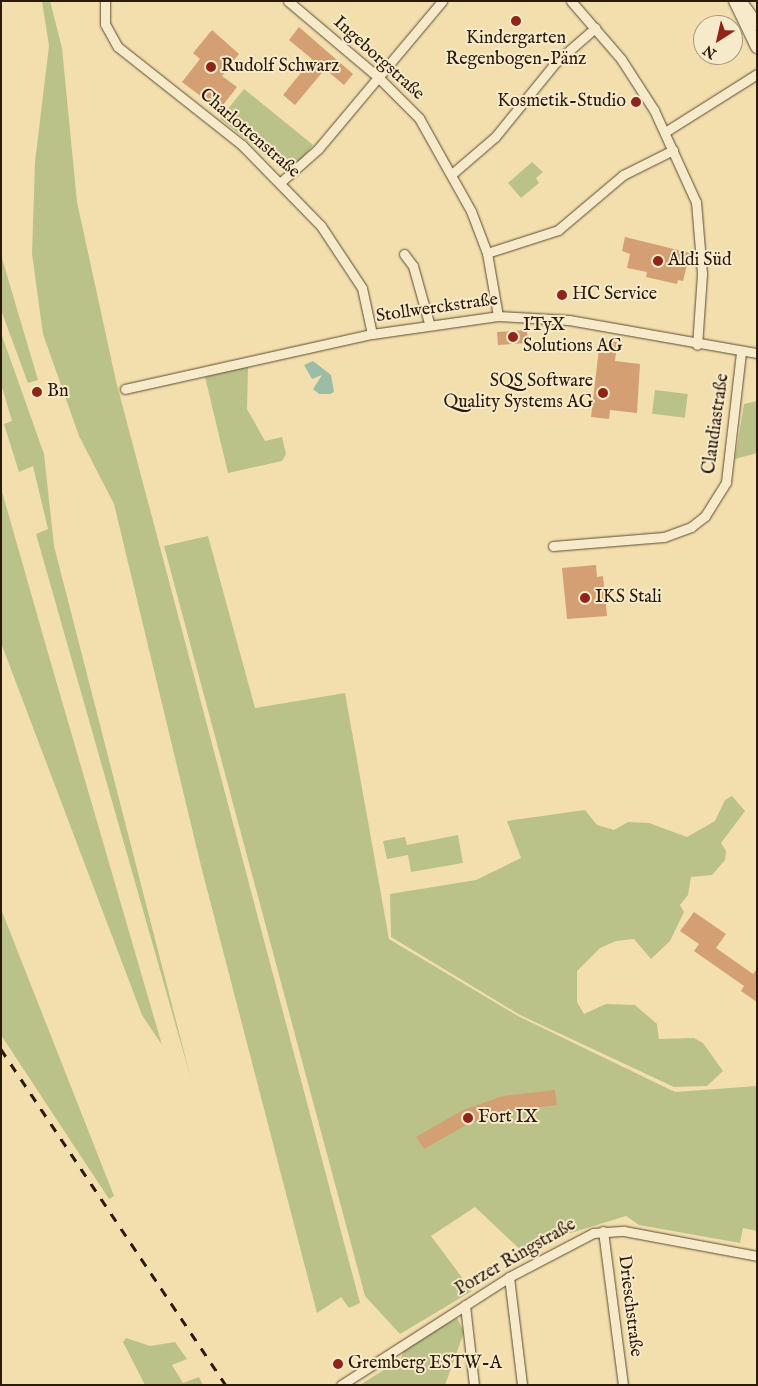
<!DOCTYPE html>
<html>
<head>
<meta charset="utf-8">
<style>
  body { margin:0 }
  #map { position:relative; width:758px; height:1386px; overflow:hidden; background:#f2dfad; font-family:"IM FELL English",serif }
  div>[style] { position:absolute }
  .green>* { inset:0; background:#bac28a; transform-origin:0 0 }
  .water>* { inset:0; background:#9bbda8 }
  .building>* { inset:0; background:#d49f73; transform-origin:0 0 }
  .roads { filter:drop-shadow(0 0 1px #5d4a33) drop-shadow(0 0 1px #5d4a33) }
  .minor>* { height:9px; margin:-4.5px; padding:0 4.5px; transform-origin:4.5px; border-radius:4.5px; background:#f7eaca }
  .secondary>* { height:12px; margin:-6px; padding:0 6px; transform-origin:6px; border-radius:6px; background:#f7eaca }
  .rail>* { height:2.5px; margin-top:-1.25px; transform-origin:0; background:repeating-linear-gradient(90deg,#2b190a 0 9px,transparent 0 18px) }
  .dots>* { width:14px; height:14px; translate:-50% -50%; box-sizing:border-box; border:2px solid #f7eaca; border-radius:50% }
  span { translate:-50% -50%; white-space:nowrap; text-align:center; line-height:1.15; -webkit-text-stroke:4px #f7eaca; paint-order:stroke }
  .poi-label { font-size:18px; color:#2b190a }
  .left { translate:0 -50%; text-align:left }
  .right { translate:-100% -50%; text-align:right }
  .street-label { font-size:18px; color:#2b190a }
  .frame { position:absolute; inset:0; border:2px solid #2b190a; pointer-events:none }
  .north { position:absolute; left:693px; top:15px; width:50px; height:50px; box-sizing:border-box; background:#f7eaca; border:1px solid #a5967d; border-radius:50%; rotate:215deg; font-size:14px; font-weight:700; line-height:20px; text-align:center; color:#2b190a }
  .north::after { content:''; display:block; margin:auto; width:18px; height:22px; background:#8f2418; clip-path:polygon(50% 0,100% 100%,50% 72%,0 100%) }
</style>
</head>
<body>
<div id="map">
  <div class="green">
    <div style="clip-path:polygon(42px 1px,50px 1px,62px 48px,77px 202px,116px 381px,360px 1303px,349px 1308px,341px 1297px,317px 1313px,201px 866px,114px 504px,79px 436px,43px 334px,32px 254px,35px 162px,49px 46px)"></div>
    <div style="left:244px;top:89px;width:89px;height:38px;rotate:39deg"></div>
    <div style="clip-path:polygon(532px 162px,543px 172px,536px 178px,539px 183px,521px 198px,508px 183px)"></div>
    <div style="clip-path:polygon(1px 255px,38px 380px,28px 383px,1px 310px)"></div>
    <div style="clip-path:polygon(1px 333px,44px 454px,54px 546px,191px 1079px,36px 534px,48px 529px,33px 466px,19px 472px,4px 424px,12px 421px,1px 384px)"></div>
    <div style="clip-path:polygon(248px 367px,247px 409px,265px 441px,282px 437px,286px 454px,282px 461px,228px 473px,205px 377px)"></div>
    <div style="left:655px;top:390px;width:33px;height:24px;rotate:7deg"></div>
    <div style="clip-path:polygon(757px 401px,757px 453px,735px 459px,744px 404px)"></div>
    <div style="clip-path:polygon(1px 488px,48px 653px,162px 1045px,142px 1015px,1px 643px)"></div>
    <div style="clip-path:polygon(208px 536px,255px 708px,345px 693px,389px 939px,518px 1016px,675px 1092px,757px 1086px,757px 1231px,743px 1228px,740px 1243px,639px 1225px,626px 1216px,564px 1235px,527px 1256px,475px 1207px,431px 1236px,472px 1291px,400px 1334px,365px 1296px,164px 546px)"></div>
    <div style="clip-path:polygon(732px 796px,745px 811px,721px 843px,726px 851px,725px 860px,712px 875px,691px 877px,688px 895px,680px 905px,684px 912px,670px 941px,651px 959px,634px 939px,616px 941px,600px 948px,577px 971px,577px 1002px,584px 1014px,606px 1004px,635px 1005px,657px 1024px,659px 1039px,694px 1038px,703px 1043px,723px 1071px,707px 1086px,674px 1087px,520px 1015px,391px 937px,390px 894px,476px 880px,521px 858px,507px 821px,585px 810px,597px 825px,614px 830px,628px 822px,649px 823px,687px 837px,715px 821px,725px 800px)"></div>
    <div style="clip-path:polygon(458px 835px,463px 863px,411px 872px,408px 855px,387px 859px,383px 841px,405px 837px,407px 845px)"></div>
    <div style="clip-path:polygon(1px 909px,114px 1196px,109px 1199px,1px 1035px)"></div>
    <div style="clip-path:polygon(457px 1318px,464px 1332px,445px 1385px,360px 1385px,401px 1359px,404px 1348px)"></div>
    <div style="clip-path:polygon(126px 1338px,150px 1346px,175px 1342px,187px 1359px,172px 1365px,183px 1383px,199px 1377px,203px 1385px,145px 1385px,123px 1342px)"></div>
  </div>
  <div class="water">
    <div style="clip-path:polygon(313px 361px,331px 375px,334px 392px,330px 394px,319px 394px,313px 389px,322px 375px,312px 379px,304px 365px)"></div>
  </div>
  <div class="building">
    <div style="clip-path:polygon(299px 27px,353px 74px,344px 85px,325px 69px,295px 105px,283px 95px,312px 59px,289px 40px)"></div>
    <div style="clip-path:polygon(212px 30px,239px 54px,222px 76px,237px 87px,219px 110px,182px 82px,200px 59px,193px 53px)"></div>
    <div style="clip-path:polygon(625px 237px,690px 253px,683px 281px,678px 280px,677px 284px,646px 277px,647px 272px,627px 268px,630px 254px,622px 251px)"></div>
    <div style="left:527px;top:330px;width:13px;height:30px;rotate:86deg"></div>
    <div style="clip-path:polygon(600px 340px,617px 342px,615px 361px,640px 364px,637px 413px,610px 410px,609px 419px,591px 417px)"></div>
    <div style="clip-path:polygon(596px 565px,597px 577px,603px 576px,607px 616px,567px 619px,562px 568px)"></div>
    <div style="clip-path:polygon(694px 912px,726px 934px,716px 948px,753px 974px,757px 969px,757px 1002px,741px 991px,744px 986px,694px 951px,699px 944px,680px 931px)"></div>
    <div style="clip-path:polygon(555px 1090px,557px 1105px,507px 1111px,466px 1125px,424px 1149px,416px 1137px,463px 1110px,503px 1096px)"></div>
  </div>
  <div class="roads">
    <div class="minor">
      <div style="left:105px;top:1px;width:23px;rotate:90deg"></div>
      <div style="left:105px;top:24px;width:26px;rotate:61deg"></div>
      <div style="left:118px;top:47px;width:158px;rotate:38.3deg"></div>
      <div style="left:242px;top:145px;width:113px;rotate:45.7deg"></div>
      <div style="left:321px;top:226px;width:74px;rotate:56.5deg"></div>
      <div style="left:362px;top:288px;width:47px;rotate:77.7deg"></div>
      <div style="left:288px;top:1px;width:119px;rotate:40.2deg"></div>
      <div style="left:379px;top:78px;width:57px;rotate:45deg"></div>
      <div style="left:419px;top:118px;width:107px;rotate:60.8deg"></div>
      <div style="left:471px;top:211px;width:45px;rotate:69.1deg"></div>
      <div style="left:487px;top:253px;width:64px;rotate:80.1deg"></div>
      <div style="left:571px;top:1px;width:77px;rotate:49.2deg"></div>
      <div style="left:621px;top:59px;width:61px;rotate:57.1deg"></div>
      <div style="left:654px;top:110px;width:101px;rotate:65.5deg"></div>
      <div style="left:696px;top:202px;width:72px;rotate:85.2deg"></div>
      <div style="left:702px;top:274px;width:71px;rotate:94deg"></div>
      <div style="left:665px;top:132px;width:109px;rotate:-32.2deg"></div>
      <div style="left:453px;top:173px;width:55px;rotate:-40.6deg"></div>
      <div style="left:495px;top:137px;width:97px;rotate:-50.9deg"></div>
      <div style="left:556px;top:62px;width:52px;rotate:-41.1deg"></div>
      <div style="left:282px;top:181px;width:48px;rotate:-41.6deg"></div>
      <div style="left:318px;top:149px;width:193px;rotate:-50deg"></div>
      <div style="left:487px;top:253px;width:75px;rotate:-17.9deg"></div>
      <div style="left:558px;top:230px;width:85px;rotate:-40.2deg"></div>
      <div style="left:623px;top:175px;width:56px;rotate:-26.6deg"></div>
      <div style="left:404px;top:254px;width:15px;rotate:53deg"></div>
      <div style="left:413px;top:266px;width:59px;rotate:74.3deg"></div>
      <div style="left:125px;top:389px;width:253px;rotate:-12.6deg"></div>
      <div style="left:372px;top:334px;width:127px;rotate:-8.1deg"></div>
      <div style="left:498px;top:316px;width:71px;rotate:3.2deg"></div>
      <div style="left:569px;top:320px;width:191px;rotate:10deg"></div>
      <div style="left:553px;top:546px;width:111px;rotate:-4.6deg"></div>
      <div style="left:664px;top:537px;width:29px;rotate:-20deg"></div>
      <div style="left:691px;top:527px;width:18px;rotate:-38deg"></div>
      <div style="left:705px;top:516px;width:40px;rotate:-58deg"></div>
      <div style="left:726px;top:482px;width:131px;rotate:-83.4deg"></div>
      <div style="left:603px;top:1231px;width:155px;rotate:82.6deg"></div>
      <div style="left:509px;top:1277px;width:109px;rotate:83.1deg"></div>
      <div style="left:465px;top:1305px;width:81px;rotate:83.6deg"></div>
      <div style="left:341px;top:1385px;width:200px;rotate:-32.7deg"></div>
      <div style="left:509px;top:1277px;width:95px;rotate:-27.6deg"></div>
      <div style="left:593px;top:1233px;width:31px;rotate:-4deg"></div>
      <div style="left:624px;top:1231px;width:135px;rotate:10.6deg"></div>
    </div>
    <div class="secondary">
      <div style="left:735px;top:1px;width:51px;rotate:64.4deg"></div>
      <div style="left:740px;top:1px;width:29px;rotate:54deg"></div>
    </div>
  </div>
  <div class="rail">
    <div style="left:1px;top:1049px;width:404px;rotate:56.2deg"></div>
  </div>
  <div class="dots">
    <div style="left:516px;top:21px;background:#8f2418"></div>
    <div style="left:211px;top:67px;background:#8f2418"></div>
    <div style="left:636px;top:102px;background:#8f2418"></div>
    <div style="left:658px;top:261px;background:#8f2418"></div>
    <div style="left:562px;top:295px;background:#8f2418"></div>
    <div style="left:513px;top:337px;background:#8f2418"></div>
    <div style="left:37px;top:392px;background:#8f2418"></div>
    <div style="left:603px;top:393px;background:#8f2418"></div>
    <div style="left:585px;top:598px;background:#8f2418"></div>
    <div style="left:468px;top:1118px;background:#8f2418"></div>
    <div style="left:338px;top:1364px;background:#8f2418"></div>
  </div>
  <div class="poi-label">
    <span style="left:516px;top:50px">Kindergarten<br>Regenbogen-Pänz</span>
    <span class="left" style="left:221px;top:67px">Rudolf Schwarz</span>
    <span class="right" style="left:626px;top:102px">Kosmetik-Studio</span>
    <span class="left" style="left:668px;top:261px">Aldi Süd</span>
    <span class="left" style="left:572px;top:295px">HC Service</span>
    <span class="left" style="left:523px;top:337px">ITyX<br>Solutions AG</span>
    <span class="right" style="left:593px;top:393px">SQS Software<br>Quality Systems AG</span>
    <span class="left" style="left:47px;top:392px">Bn</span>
    <span class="left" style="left:595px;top:598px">IKS Stali</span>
    <span class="left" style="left:478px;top:1118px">Fort IX</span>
    <span class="left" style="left:348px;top:1364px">Gremberg ESTW-A</span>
  </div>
  <div class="street-label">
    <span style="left:378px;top:59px;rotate:42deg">Ingeborgstraße</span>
    <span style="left:249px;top:134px;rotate:41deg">Charlottenstraße</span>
    <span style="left:437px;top:309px;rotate:-8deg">Stollwerckstraße</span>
    <span style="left:717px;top:424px;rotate:-82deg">Claudiastraße</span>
    <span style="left:516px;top:1258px;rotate:-30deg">Porzer Ringstraße</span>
    <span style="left:629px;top:1306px;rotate:83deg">Drieschstraße</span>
  </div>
  <div class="frame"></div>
  <div class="north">N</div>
</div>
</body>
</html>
